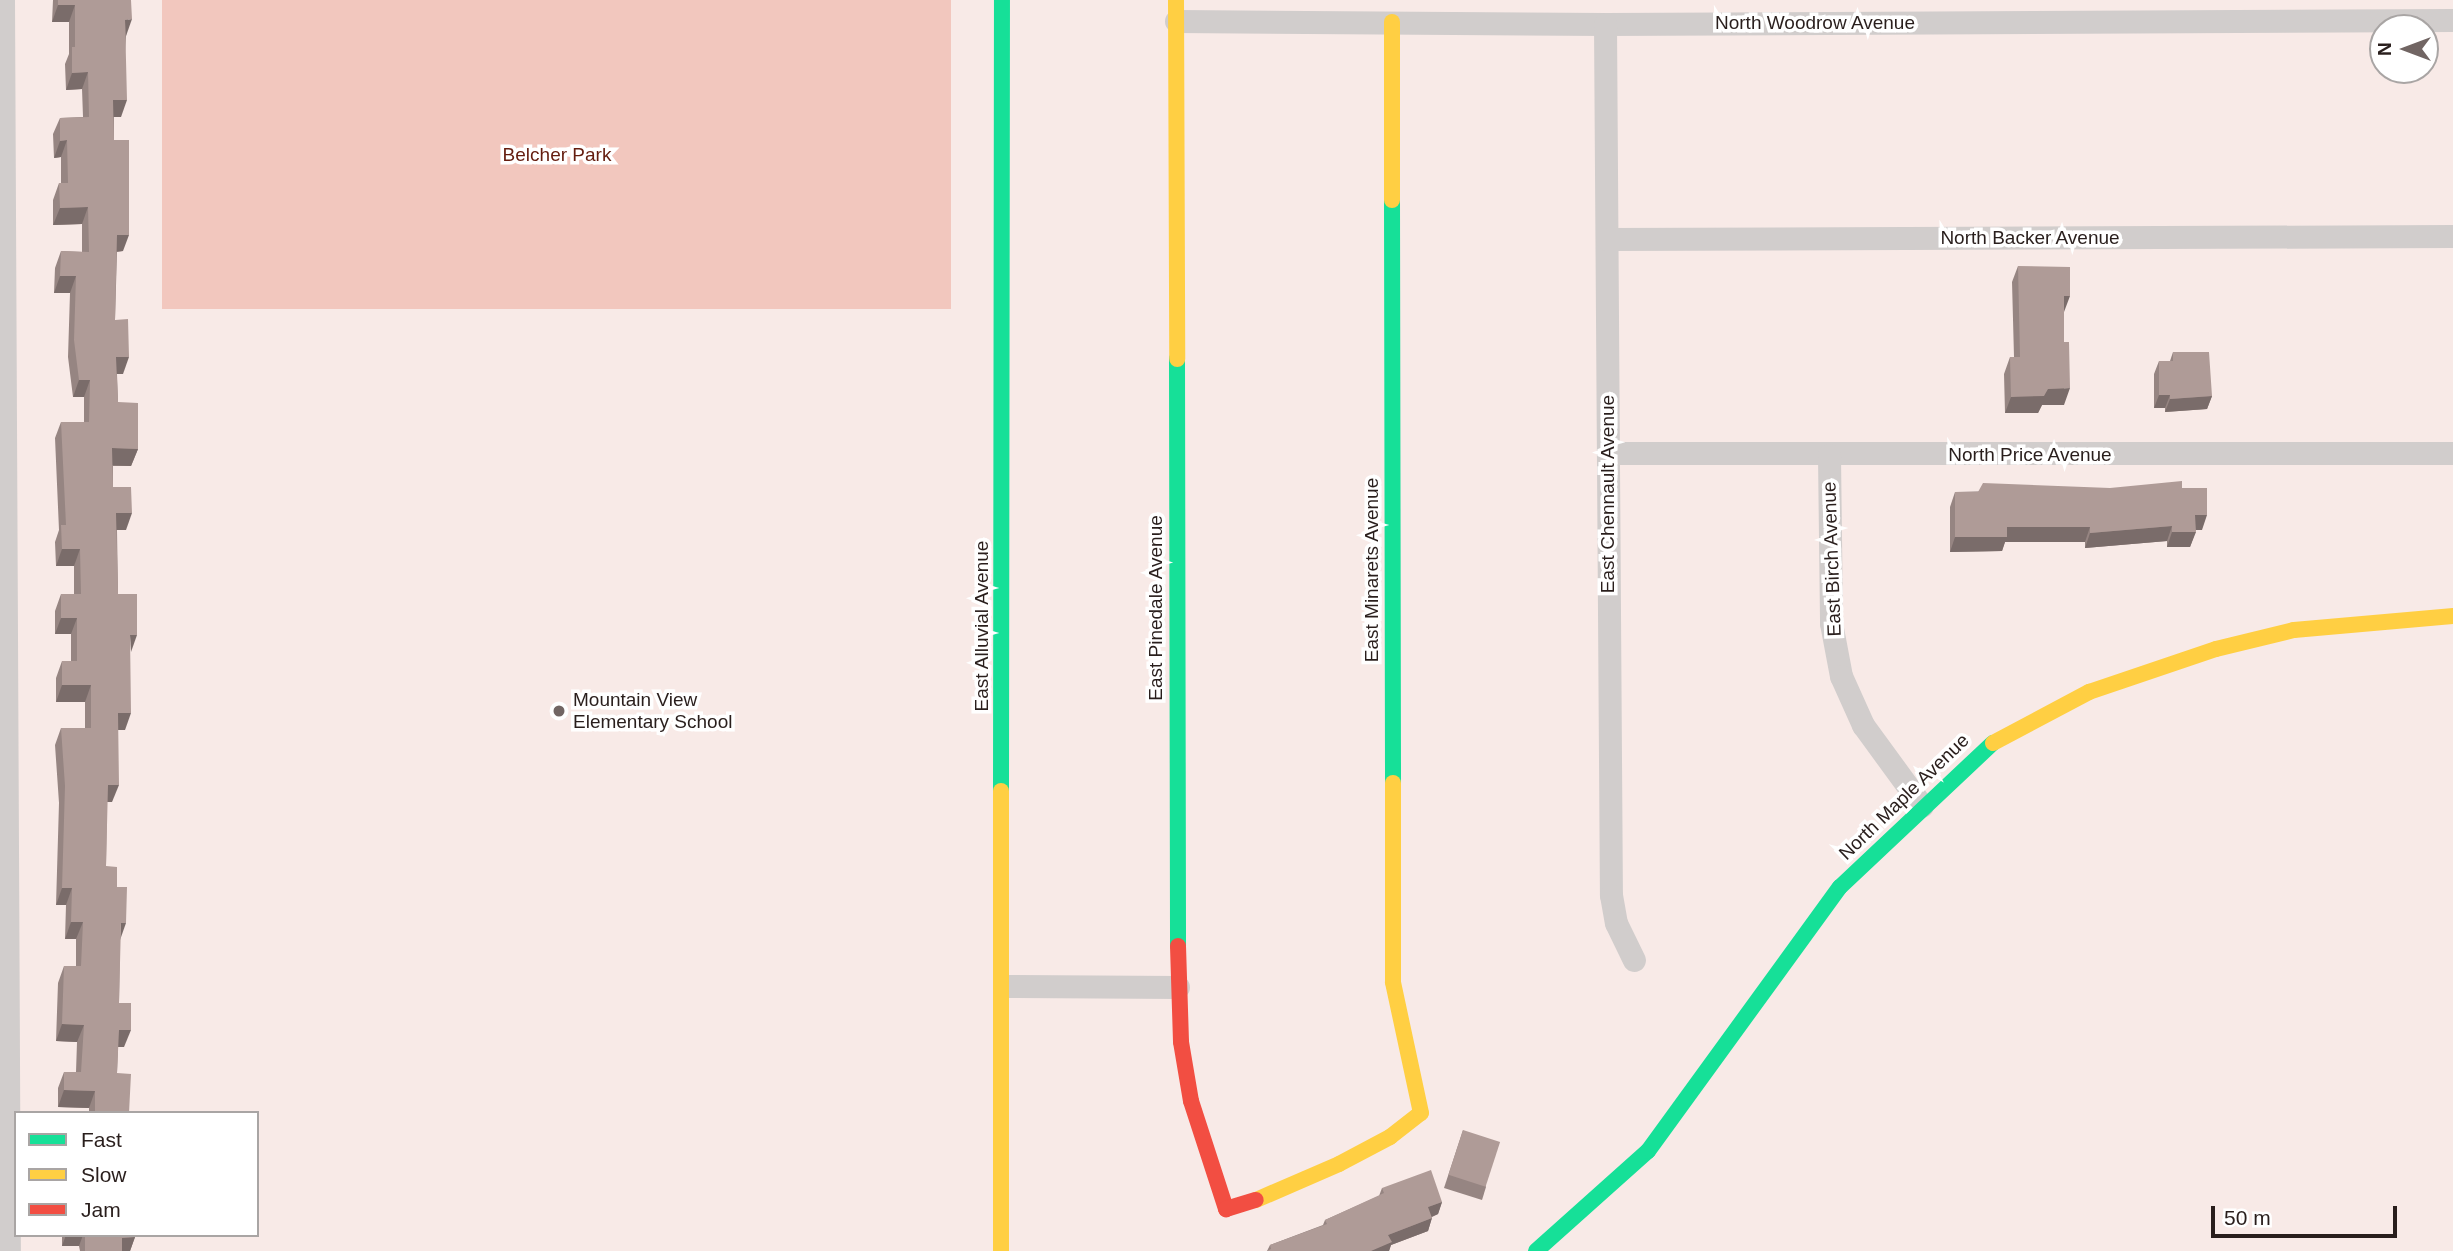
<!DOCTYPE html>
<html>
<head>
<meta charset="utf-8">
<style>
  body { margin:0 }
  #map { position:relative; width:2453px; height:1251px; overflow:hidden; background:#f8eae7; font-family:Helvetica,sans-serif }
  div>[style] { position:absolute }
  .green>* { inset:0; background:#f2c7be; transform-origin:0 0 }
  .street>* { height:23px; margin:-11.5px; padding:0 11.5px; transform-origin:11.5px; border-radius:11.5px; background:#d1cdcc }
  .fast>* { height:16px; margin:-8px; padding:0 8px; transform-origin:8px; border-radius:8px; background:#16e098 }
  .slow>* { height:16px; margin:-8px; padding:0 8px; transform-origin:8px; border-radius:8px; background:#ffcf43 }
  .jam>* { height:16px; margin:-8px; padding:0 8px; transform-origin:8px; border-radius:8px; background:#f24e42 }
  .wall>* { inset:0; background:#968582 }
  .shaded-wall>* { inset:0; background:#7a6c6a }
  .building>* { inset:0; background:#af9b97; transform-origin:0 0 }
  .dots>* { width:19px; height:19px; translate:-50% -50%; box-sizing:border-box; border:4px solid #fff; border-radius:50% }
  span { translate:-50% -50%; white-space:nowrap; text-align:center; line-height:1.15; -webkit-text-stroke:7px #fff; paint-order:stroke }
  .street-label { font-size:19px; color:#291e1c }
  .park-label { font-size:19px; color:#641c0e }
  .poi-label { font-size:19px; color:#291e1c }
  .left { translate:0 -50%; text-align:left }
  .legend { position:absolute; left:14px; top:1111px; width:245px; height:126px; box-sizing:border-box; background:#fff; border:2px solid #a9a5a4; margin:0; padding:9px 12px; list-style:none; font-size:21px; color:#291e1c }
  .legend li { display:flex; align-items:center; gap:14px; height:35px }
  .legend b { width:35px; border:2px solid #a9a5a4 }
  .north { position:absolute; left:2369px; top:14px; width:70px; height:70px; box-sizing:border-box; background:#fff; border:2px solid #a9a5a4; border-radius:50%; rotate:270deg; font-size:19px; font-weight:700; line-height:28px; text-align:center; color:#291e1c }
  .north::after { content:''; display:block; margin:auto; width:24px; height:32px; background:#716563; clip-path:polygon(50% 0,100% 100%,50% 72%,0 100%) }
  .scale { position:absolute; left:2211px; top:1206px; width:186px; height:32px; box-sizing:border-box; border:4px solid #291e1c; border-top:0; padding-left:9px; font-size:21px; line-height:24px; white-space:nowrap; color:#291e1c; -webkit-text-stroke:5px #fff; paint-order:stroke }
</style>
</head>
<body>
<div id="map">
  <div class="green">
    <div style="left:162px;top:0;width:789px;height:309px"></div>
  </div>
  <div class="street">
    <div style="left:3px;top:0;width:1251px;rotate:89.73deg"></div>
    <div style="left:1176px;top:21px;width:429px;rotate:0.4deg"></div>
    <div style="left:1605px;top:24px;width:848px;rotate:-0.27deg"></div>
    <div style="left:1605px;top:24px;width:871px;rotate:89.61deg"></div>
    <div style="left:1611px;top:895px;width:28px;rotate:80deg"></div>
    <div style="left:1616px;top:923px;width:41px;rotate:64.1deg"></div>
    <div style="left:1607px;top:239px;width:846px;rotate:-0.2deg"></div>
    <div style="left:1608px;top:453px;width:845px"></div>
    <div style="left:1829px;top:455px;width:168px;rotate:89.3deg"></div>
    <div style="left:1831px;top:623px;width:54px;rotate:79.3deg"></div>
    <div style="left:1841px;top:676px;width:54px;rotate:65.8deg"></div>
    <div style="left:1863px;top:725px;width:100px;rotate:53.9deg"></div>
    <div style="left:1004px;top:986px;width:174px;rotate:0.3deg"></div>
  </div>
  <div class="fast">
    <div style="left:1392px;top:200px;width:583px;rotate:89.9deg"></div>
    <div style="left:1177px;top:359px;width:587px;rotate:89.9deg"></div>
    <div style="left:1001px;top:791px;width:791px;rotate:-89.93deg"></div>
    <div style="left:1536px;top:1251px;width:150px;rotate:-41.8deg"></div>
    <div style="left:1648px;top:1151px;width:326px;rotate:-54deg"></div>
    <div style="left:1840px;top:887px;width:210px;rotate:-43.3deg"></div>
  </div>
  <div class="slow">
    <div style="left:1176px;top:0;width:359px;rotate:89.8deg"></div>
    <div style="left:1392px;top:22px;width:178px;rotate:90deg"></div>
    <div style="left:1993px;top:743px;width:109px;rotate:-28deg"></div>
    <div style="left:2089px;top:692px;width:134px;rotate:-18.7deg"></div>
    <div style="left:2216px;top:649px;width:80px;rotate:-13.7deg"></div>
    <div style="left:2294px;top:630px;width:160px;rotate:-5deg"></div>
    <div style="left:1256px;top:1200px;width:90px;rotate:-23.4deg"></div>
    <div style="left:1339px;top:1164px;width:58px;rotate:-27.9deg"></div>
    <div style="left:1390px;top:1137px;width:39px;rotate:-38deg"></div>
    <div style="left:1421px;top:1113px;width:134px;rotate:-102.1deg"></div>
    <div style="left:1393px;top:982px;width:199px;rotate:-90deg"></div>
    <div style="left:1001px;top:1251px;width:460px;rotate:-90deg"></div>
  </div>
  <div class="jam">
    <div style="left:1178px;top:946px;width:96px;rotate:88.2deg"></div>
    <div style="left:1181px;top:1042px;width:60px;rotate:80.4deg"></div>
    <div style="left:1191px;top:1101px;width:114px;rotate:72deg"></div>
    <div style="left:1226px;top:1209px;width:31px;rotate:-17deg"></div>
  </div>
  <div class="wall">
    <div style="clip-path:polygon(53px 0,131px 0,126px 36px,121px 117px,114px 117px,114px 140px,123px 251px,117px 252px,115px 320px,123px 374px,117px 374px,118px 402px,138px 449px,131px 466px,113px 466px,113px 487px,126px 530px,117px 530px,118px 594px,130px 652px,125px 730px,118px 730px,112px 802px,107px 802px,106px 866px,117px 887px,120px 940px,119px 1003px,124px 1047px,118px 1047px,117px 1073px,129px 1113px,89px 1113px,89px 1108px,58px 1107px,58px 1088px,64px 1072px,76px 1072px,77px 1042px,56px 1041px,58px 983px,64px 966px,76px 966px,76px 939px,65px 939px,66px 905px,56px 905px,59px 803px,55px 745px,61px 728px,85px 728px,85px 702px,56px 702px,56px 678px,62px 661px,71px 661px,71px 634px,55px 634px,55px 611px,61px 594px,74px 594px,74px 566px,56px 566px,55px 542px,59px 530px,55px 438px,61px 422px,84px 422px,84px 397px,73px 397px,68px 357px,70px 293px,54px 293px,55px 268px,61px 251px,82px 252px,82px 224px,53px 225px,53px 200px,59px 183px,61px 183px,61px 157px,54px 158px,53px 134px,60px 118px,83px 117px,82px 89px,66px 90px,65px 64px,69px 54px,69px 22px,52px 22px)"></div>
    <div style="clip-path:polygon(2018px 266px,2064px 311px,2064px 405px,2042px 405px,2038px 413px,2005px 413px,2004px 374px,2010px 357px,2014px 357px,2012px 282px)"></div>
    <div style="clip-path:polygon(2173px 352px,2212px 396px,2207px 409px,2165px 412px,2165px 408px,2154px 408px,2154px 374px,2159px 361px,2170px 361px)"></div>
    <div style="clip-path:polygon(2110px 488px,2202px 530px,2196px 530px,2190px 547px,2167px 547px,2167px 541px,2085px 548px,2085px 542px,2005px 542px,2002px 551px,1950px 552px,1950px 507px,1955px 492px)"></div>
    <div style="clip-path:polygon(1463px 1130px,1486px 1187px,1482px 1200px,1444px 1188px)"></div>
    <div style="clip-path:polygon(1382px 1188px,1442px 1202px,1438px 1214px,1432px 1217px,1428px 1231px,1391px 1245px,1389px 1251px,1267px 1251px,1270px 1245px,1323px 1225px,1325px 1220px,1379px 1196px)"></div>
    <div style="clip-path:polygon(62px 1235px,135px 1235px,135px 1237px,130px 1251px,80px 1251px,79px 1246px,62px 1246px)"></div>
  </div>
  <div class="shaded-wall">
    <div style="clip-path:polygon(58px 5px,75px 5px,69px 22px,52px 22px)"></div>
    <div style="clip-path:polygon(132px 19px,126px 36px,125px 20px)"></div>
    <div style="clip-path:polygon(88px 72px,82px 89px,66px 90px,72px 73px)"></div>
    <div style="clip-path:polygon(113px 100px,127px 100px,121px 117px,107px 117px)"></div>
    <div style="clip-path:polygon(67px 140px,61px 157px,54px 158px,60px 141px)"></div>
    <div style="clip-path:polygon(88px 207px,82px 224px,53px 225px,60px 208px)"></div>
    <div style="clip-path:polygon(117px 235px,129px 235px,123px 251px,111px 252px)"></div>
    <div style="clip-path:polygon(60px 276px,76px 276px,70px 293px,54px 293px)"></div>
    <div style="clip-path:polygon(2064px 296px,2070px 296px,2064px 312px)"></div>
    <div style="clip-path:polygon(116px 357px,129px 357px,123px 374px,110px 374px)"></div>
    <div style="clip-path:polygon(79px 380px,90px 380px,84px 397px,73px 397px)"></div>
    <div style="clip-path:polygon(2070px 388px,2064px 405px,2042px 405px,2038px 413px,2005px 413px,2011px 397px,2048px 389px)"></div>
    <div style="clip-path:polygon(2159px 395px,2170px 395px,2165px 408px,2154px 408px)"></div>
    <div style="clip-path:polygon(2212px 396px,2207px 409px,2165px 412px,2170px 399px)"></div>
    <div style="clip-path:polygon(112px 448px,138px 449px,131px 466px,106px 465px)"></div>
    <div style="clip-path:polygon(116px 513px,132px 513px,126px 530px,110px 530px)"></div>
    <div style="clip-path:polygon(2195px 515px,2207px 515px,2202px 530px,2190px 530px)"></div>
    <div style="clip-path:polygon(2172px 526px,2167px 541px,2085px 548px,2090px 533px)"></div>
    <div style="clip-path:polygon(2007px 527px,2090px 527px,2085px 542px,2005px 542px,2002px 551px,1950px 552px,1955px 537px)"></div>
    <div style="clip-path:polygon(2172px 532px,2196px 532px,2190px 547px,2167px 547px)"></div>
    <div style="clip-path:polygon(62px 549px,80px 549px,74px 566px,56px 566px)"></div>
    <div style="clip-path:polygon(61px 618px,77px 618px,71px 634px,55px 634px)"></div>
    <div style="clip-path:polygon(130px 635px,137px 635px,131px 652px)"></div>
    <div style="clip-path:polygon(62px 685px,91px 685px,85px 702px,56px 702px)"></div>
    <div style="clip-path:polygon(118px 713px,131px 713px,125px 730px,111px 730px)"></div>
    <div style="clip-path:polygon(108px 785px,119px 785px,112px 802px,102px 802px)"></div>
    <div style="clip-path:polygon(62px 888px,72px 888px,66px 905px,56px 905px)"></div>
    <div style="clip-path:polygon(71px 922px,83px 922px,76px 939px,65px 939px)"></div>
    <div style="clip-path:polygon(121px 923px,126px 923px,120px 940px)"></div>
    <div style="clip-path:polygon(62px 1024px,84px 1025px,77px 1042px,56px 1041px)"></div>
    <div style="clip-path:polygon(119px 1030px,131px 1030px,124px 1047px,113px 1047px)"></div>
    <div style="clip-path:polygon(64px 1090px,95px 1091px,89px 1108px,58px 1107px)"></div>
    <div style="clip-path:polygon(1442px 1202px,1438px 1214px,1424px 1220px,1428px 1207px)"></div>
    <div style="clip-path:polygon(1432px 1218px,1428px 1231px,1391px 1245px,1389px 1251px,1371px 1251px,1388px 1235px)"></div>
    <div style="clip-path:polygon(66px 1235px,83px 1235px,79px 1246px,62px 1246px)"></div>
    <div style="clip-path:polygon(135px 1237px,130px 1251px,117px 1251px,122px 1238px)"></div>
  </div>
  <div class="building">
    <div style="clip-path:polygon(58px 0,131px 0,132px 19px,125px 20px,127px 100px,113px 100px,114px 140px,129px 140px,129px 235px,117px 235px,115px 320px,128px 319px,129px 357px,116px 357px,118px 402px,138px 403px,138px 449px,112px 448px,113px 487px,131px 487px,132px 513px,116px 513px,118px 594px,137px 594px,137px 635px,130px 635px,131px 713px,118px 713px,119px 785px,108px 785px,106px 866px,117px 867px,117px 887px,127px 887px,126px 923px,121px 923px,119px 1003px,131px 1003px,131px 1030px,119px 1030px,117px 1073px,131px 1074px,129px 1113px,95px 1113px,95px 1091px,64px 1090px,64px 1072px,81px 1072px,84px 1025px,62px 1024px,64px 966px,81px 966px,83px 922px,71px 922px,72px 888px,62px 888px,65px 786px,61px 728px,91px 728px,91px 685px,62px 685px,62px 661px,77px 661px,77px 618px,61px 618px,61px 594px,81px 594px,80px 549px,62px 549px,61px 525px,66px 525px,61px 422px,89px 422px,90px 380px,79px 380px,74px 340px,76px 276px,60px 276px,61px 251px,89px 252px,88px 207px,60px 208px,59px 183px,68px 183px,67px 140px,60px 141px,60px 118px,89px 117px,88px 72px,72px 73px,72px 47px,75px 47px,75px 5px,58px 5px)"></div>
    <div style="clip-path:polygon(2018px 266px,2070px 267px,2070px 296px,2064px 296px,2064px 342px,2069px 342px,2070px 388px,2048px 389px,2044px 396px,2011px 397px,2010px 357px,2020px 357px)"></div>
    <div style="clip-path:polygon(2173px 352px,2209px 352px,2212px 396px,2170px 399px,2170px 395px,2159px 395px,2159px 361px,2173px 361px)"></div>
    <div style="clip-path:polygon(2182px 481px,2182px 488px,2207px 488px,2207px 515px,2195px 515px,2196px 532px,2172px 532px,2172px 526px,2090px 533px,2090px 527px,2007px 527px,2007px 537px,1955px 537px,1955px 492px,1978px 492px,1983px 483px,2110px 488px)"></div>
    <div style="left:1463px;top:1130px;width:39px;height:47px;rotate:18deg"></div>
    <div style="clip-path:polygon(1431px 1170px,1442px 1202px,1428px 1207px,1432px 1218px,1388px 1235px,1392px 1242px,1371px 1251px,1267px 1251px,1271px 1249px,1270px 1245px,1327px 1224px,1325px 1220px,1384px 1193px,1382px 1188px)"></div>
    <div style="clip-path:polygon(85px 1235px,135px 1235px,135px 1237px,122px 1238px,122px 1251px,85px 1251px)"></div>
  </div>
  <div class="dots">
    <div style="left:559px;top:711px;background:#716563"></div>
  </div>
  <div class="street-label">
    <span style="left:1815px;top:23px">North Woodrow Avenue</span>
    <span style="left:2030px;top:238px">North Backer Avenue</span>
    <span style="left:2030px;top:455px">North Price Avenue</span>
    <span style="left:1608px;top:494px;rotate:-90deg">East Chennault Avenue</span>
    <span style="left:1832px;top:559px;rotate:-92deg">East Birch Avenue</span>
    <span style="left:1372px;top:570px;rotate:-90deg">East Minarets Avenue</span>
    <span style="left:1156px;top:608px;rotate:-90deg">East Pinedale Avenue</span>
    <span style="left:982px;top:626px;rotate:-90deg">East Alluvial Avenue</span>
    <span style="left:1904px;top:797px;rotate:-44deg">North Maple Avenue</span>
  </div>
  <div class="park-label">
    <span style="left:557px;top:155px">Belcher Park</span>
  </div>
  <div class="poi-label">
    <span class="left" style="left:573px;top:711px">Mountain View<br>Elementary School</span>
  </div>
  <ul class="legend">
  <li><b style="height:9px;background:#16e098"></b>Fast</li>
  <li><b style="height:9px;background:#ffcf43"></b>Slow</li>
  <li><b style="height:9px;background:#f24e42"></b>Jam</li>
  </ul>
  <div class="north">N</div>
  <div class="scale">50 m</div>
</div>
</body>
</html>
